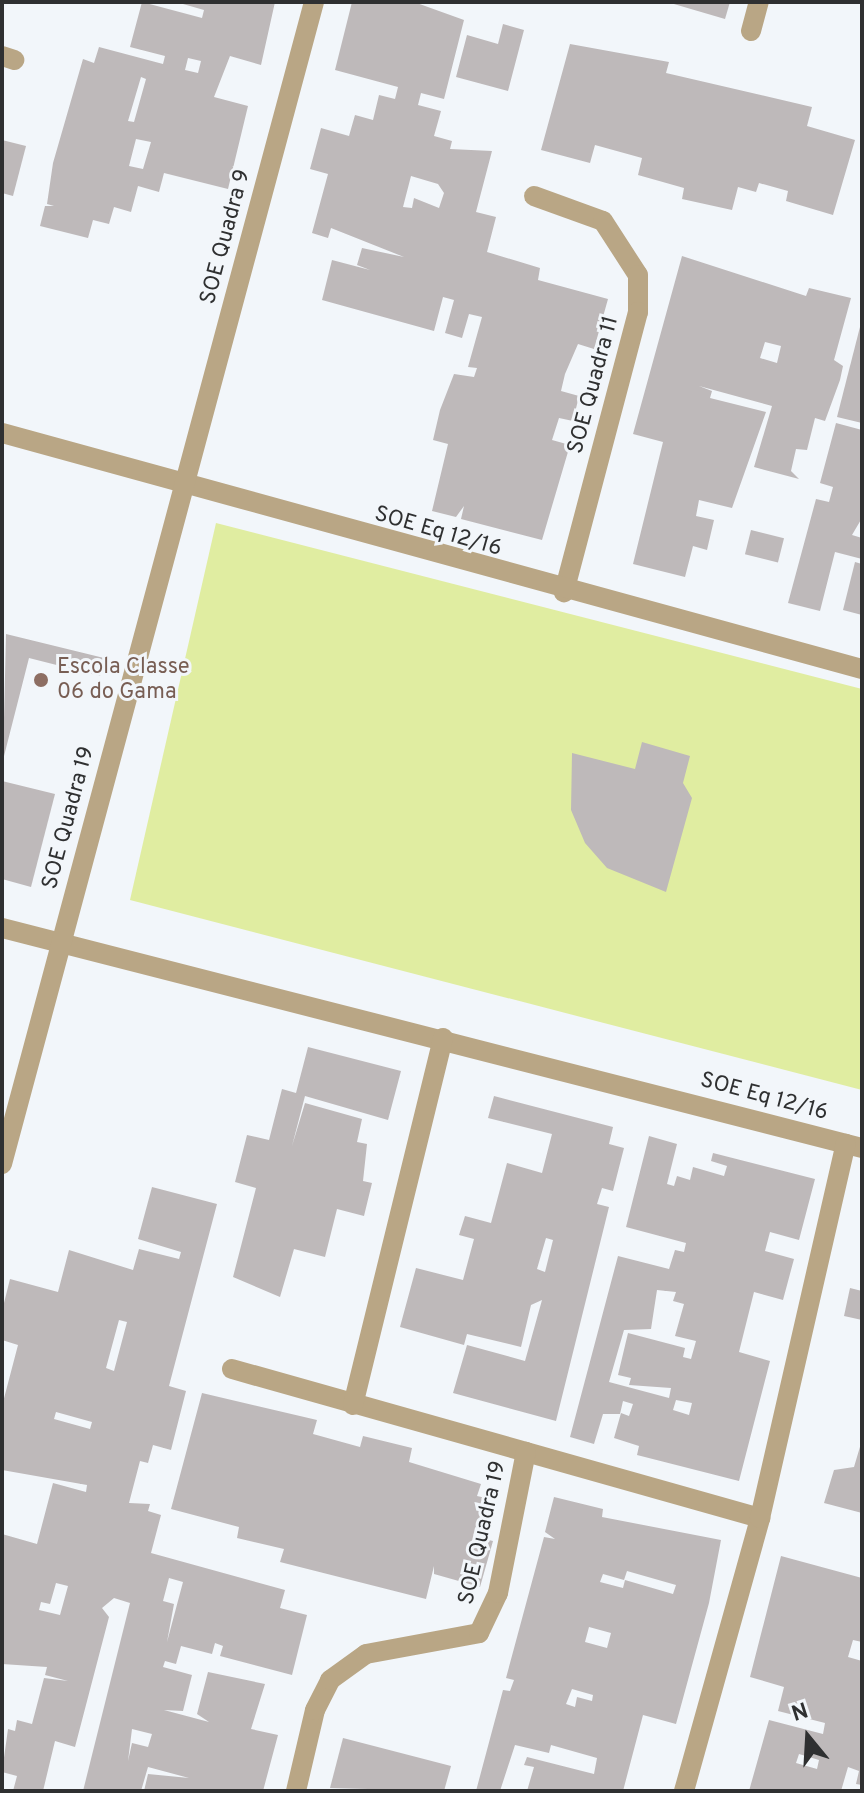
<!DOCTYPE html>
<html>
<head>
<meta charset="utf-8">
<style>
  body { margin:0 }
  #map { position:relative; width:864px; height:1793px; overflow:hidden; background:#f2f6fa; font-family:Overpass,sans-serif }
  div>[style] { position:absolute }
  .green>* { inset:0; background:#e0eda1 }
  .building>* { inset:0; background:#beb9ba; transform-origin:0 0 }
  .minor>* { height:20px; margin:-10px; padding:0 10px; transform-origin:10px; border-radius:10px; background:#b9a685 }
  .dots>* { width:22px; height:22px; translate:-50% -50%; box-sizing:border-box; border:4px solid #f2f6fa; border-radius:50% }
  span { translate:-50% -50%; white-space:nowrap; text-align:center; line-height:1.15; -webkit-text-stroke:6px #f2f6fa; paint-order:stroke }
  .street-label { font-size:22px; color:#2f3031 }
  .education-label { font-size:22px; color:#785e54 }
  .left { translate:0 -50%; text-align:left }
  .frame { position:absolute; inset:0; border:4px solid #2f3031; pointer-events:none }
  .north { position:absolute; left:768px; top:1697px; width:80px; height:80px; -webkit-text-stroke:6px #f2f6fa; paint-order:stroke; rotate:342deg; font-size:22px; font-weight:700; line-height:32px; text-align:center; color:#2f3031 }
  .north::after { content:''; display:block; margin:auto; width:28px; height:36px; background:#2f3031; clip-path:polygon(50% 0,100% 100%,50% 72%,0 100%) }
</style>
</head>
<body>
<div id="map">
  <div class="green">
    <div style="clip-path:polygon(216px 523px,862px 689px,862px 1090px,130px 900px)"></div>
  </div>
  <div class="building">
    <div style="clip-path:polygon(evenodd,142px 2px,202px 18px,204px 10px,176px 2px,275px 2px,261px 65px,230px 56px,214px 97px,248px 106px,228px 189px,164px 173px,159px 192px,138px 186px,131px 212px,114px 207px,109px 224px,93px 220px,88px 238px,40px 226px,45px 206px,54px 206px,47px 204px,53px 163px,83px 59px,94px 63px,99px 47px,163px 64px,165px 56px,130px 47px,142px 2px,188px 58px,201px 61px,198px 73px,185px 70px,188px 58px,142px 2px,141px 77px,146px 79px,134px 122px,128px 121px,141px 77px,142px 2px,136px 139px,151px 142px,143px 169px,129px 166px,136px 139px)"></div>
    <div style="clip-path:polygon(evenodd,352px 2px,414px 2px,464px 20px,444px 99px,421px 93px,418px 105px,441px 111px,434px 136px,452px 141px,450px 149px,492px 151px,476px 212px,496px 217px,487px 252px,540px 268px,538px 280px,608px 299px,594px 349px,578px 344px,565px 374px,561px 391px,579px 396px,573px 421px,559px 418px,552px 440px,570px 445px,542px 540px,461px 519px,464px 506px,456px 517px,432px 511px,448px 444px,433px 440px,440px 410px,454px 374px,474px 377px,477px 368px,468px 367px,482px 317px,469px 314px,462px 338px,445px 333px,454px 300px,443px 297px,434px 331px,322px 300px,332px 260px,370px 270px,357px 265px,362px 248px,404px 257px,331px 228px,328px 238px,312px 233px,328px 174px,310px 169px,321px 128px,349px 136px,355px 115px,373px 120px,379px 95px,395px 99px,398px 87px,335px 70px,352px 2px,411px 176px,438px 184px,444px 193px,439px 208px,414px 198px,412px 208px,403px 207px,411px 176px)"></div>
    <div style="clip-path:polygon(667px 2px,730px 2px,725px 19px)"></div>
    <div style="clip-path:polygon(503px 24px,524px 30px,508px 91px,456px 77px,467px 35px,498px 44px)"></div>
    <div style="clip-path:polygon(570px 44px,669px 62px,666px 73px,812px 107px,807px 126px,855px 140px,833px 215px,786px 201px,788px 191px,759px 183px,756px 192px,738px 187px,732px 210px,682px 199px,684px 188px,638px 175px,642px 158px,595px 145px,590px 163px,541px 150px)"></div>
    <div style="clip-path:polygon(2px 140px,26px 146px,13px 196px,2px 193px)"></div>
    <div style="clip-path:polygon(evenodd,682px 256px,806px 296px,809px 288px,851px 298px,834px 360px,843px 366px,840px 380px,825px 421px,815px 418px,807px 450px,796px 449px,791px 471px,799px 479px,754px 467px,772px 406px,699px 386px,712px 391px,710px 398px,766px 412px,732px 508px,699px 500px,696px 516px,714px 520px,707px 550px,693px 546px,685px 577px,633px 564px,663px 442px,633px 434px,682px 256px,765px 342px,781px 346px,777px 363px,760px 358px,765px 342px)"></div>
    <div style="clip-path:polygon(861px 323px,862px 323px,862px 423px,837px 417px)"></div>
    <div style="clip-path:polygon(836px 423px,862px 430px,862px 518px,852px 535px,862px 538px,862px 559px,835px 552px,820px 611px,788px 603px,816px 499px,829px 502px,833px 487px,820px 483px)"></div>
    <div style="left:751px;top:530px;width:34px;height:25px;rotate:14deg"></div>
    <div style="clip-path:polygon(855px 562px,862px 564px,862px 615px,843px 610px)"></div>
    <div style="clip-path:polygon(6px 634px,104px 658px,100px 676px,29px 658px,3px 760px)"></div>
    <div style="clip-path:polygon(642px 742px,690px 756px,683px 783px,692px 798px,666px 892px,607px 868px,585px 843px,571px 810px,572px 753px,635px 769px)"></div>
    <div style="clip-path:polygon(2px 781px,55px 794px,31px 887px,2px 879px)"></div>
    <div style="clip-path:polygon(308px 1047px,401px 1071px,388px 1120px,305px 1096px,292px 1146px,305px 1103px,362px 1119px,357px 1142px,367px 1144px,363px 1181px,372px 1183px,364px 1216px,337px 1209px,325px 1257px,294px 1249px,280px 1297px,233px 1277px,256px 1188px,235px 1182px,247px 1135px,269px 1140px,282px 1089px,296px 1093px)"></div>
    <div style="clip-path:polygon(evenodd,494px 1096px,613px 1127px,609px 1144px,624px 1148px,613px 1191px,602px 1188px,597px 1204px,609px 1207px,556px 1421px,453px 1393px,467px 1345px,525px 1361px,542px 1300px,531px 1305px,521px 1347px,467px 1334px,464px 1345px,400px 1327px,416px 1268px,463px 1280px,474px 1239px,459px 1235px,465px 1216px,491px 1223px,507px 1163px,542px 1173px,552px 1134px,488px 1118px,494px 1096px,546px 1238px,553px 1240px,545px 1272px,537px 1269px,546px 1238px)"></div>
    <div style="clip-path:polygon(evenodd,649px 1136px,677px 1144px,667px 1184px,674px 1186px,677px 1176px,690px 1180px,693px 1167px,724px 1176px,727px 1166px,711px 1161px,713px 1153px,815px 1179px,799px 1240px,770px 1232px,765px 1251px,794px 1259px,783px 1300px,754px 1292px,739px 1352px,770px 1361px,739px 1481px,637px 1455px,639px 1446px,614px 1438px,621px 1413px,629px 1416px,633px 1404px,623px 1401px,620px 1414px,603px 1414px,594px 1444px,570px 1437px,618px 1256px,669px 1269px,675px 1250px,684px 1252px,686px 1243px,626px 1227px,649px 1136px,657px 1290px,676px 1292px,673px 1301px,684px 1304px,675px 1336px,696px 1341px,691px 1359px,683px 1357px,685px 1348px,628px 1333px,618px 1375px,631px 1378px,629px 1385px,671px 1388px,669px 1398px,609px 1382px,624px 1330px,651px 1329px,657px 1290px,649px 1136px,676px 1400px,692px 1403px,689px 1415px,673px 1410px,676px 1400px)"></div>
    <div style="clip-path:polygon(evenodd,152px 1187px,217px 1204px,169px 1386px,186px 1391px,171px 1450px,153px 1445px,148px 1463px,140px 1461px,129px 1503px,150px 1504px,148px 1511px,161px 1515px,151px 1553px,285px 1590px,280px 1608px,307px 1615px,292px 1675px,220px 1656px,223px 1646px,215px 1643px,212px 1654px,181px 1646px,176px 1664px,165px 1661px,163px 1667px,192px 1675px,183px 1711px,164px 1710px,209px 1722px,197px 1714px,208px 1672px,265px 1684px,251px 1729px,278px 1735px,263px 1791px,144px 1791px,148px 1774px,189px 1778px,148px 1767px,141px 1791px,83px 1791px,130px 1603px,114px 1598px,102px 1608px,109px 1617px,75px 1747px,55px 1741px,43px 1791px,13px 1791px,17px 1776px,2px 1772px,8px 1729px,15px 1731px,17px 1720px,32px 1724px,44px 1678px,68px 1681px,45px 1675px,47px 1667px,2px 1664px,2px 1534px,37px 1544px,53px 1483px,86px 1492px,87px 1485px,2px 1470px,2px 1406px,18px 1345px,2px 1340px,2px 1311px,10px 1279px,58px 1292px,69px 1250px,133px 1270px,139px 1249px,179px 1259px,181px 1252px,138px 1239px,152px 1187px,119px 1320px,127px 1322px,114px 1371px,106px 1368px,119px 1320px,152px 1187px,56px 1412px,92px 1422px,90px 1429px,54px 1419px,56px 1412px,152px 1187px,169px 1578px,183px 1582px,167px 1642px,174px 1604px,163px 1601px,169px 1578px,152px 1187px,56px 1583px,68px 1586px,60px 1615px,39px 1610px,41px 1602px,50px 1604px,56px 1583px,152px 1187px,132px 1729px,152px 1734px,148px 1747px,132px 1743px,128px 1761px,132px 1729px)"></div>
    <div style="clip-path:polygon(850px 1288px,862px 1291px,862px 1320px,844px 1316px)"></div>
    <div style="clip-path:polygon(202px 1393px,317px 1420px,313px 1434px,360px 1447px,363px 1436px,412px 1448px,409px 1462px,481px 1484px,477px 1496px,486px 1498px,476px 1537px,493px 1541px,480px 1587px,434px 1574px,434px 1566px,426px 1599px,280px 1562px,284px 1549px,237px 1538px,239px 1527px,171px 1509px)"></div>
    <div style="clip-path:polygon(862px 1440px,862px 1513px,824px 1503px,834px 1470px,854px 1467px)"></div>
    <div style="clip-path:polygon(evenodd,554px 1497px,603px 1509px,602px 1517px,721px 1540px,709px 1603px,676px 1724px,643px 1715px,623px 1791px,527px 1791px,534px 1767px,524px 1765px,527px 1757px,594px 1774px,597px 1758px,551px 1745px,549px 1753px,515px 1745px,500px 1791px,476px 1791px,503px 1690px,510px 1691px,514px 1680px,506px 1678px,544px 1537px,555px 1539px,545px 1532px,554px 1497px,627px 1571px,676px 1585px,673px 1594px,625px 1580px,623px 1588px,600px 1582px,603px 1574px,624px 1580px,627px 1571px,554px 1497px,589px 1627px,611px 1633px,607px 1648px,585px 1642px,589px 1627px,554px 1497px,572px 1689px,593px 1695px,592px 1701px,577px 1697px,575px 1707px,566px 1704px,572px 1689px)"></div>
    <div style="clip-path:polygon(evenodd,781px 1556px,862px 1578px,862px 1642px,853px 1640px,848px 1657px,862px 1661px,862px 1785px,856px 1784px,859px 1771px,848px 1767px,841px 1791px,749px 1791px,769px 1720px,823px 1734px,825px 1723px,778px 1711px,784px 1687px,750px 1677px,781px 1556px,799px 1754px,819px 1760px,817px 1769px,796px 1763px,799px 1754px)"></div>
    <div style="clip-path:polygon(343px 1738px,451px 1766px,444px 1791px,330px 1788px)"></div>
  </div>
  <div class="minor">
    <div style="left:751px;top:31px;width:30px;rotate:-75deg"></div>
    <div style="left:2px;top:56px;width:13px;rotate:18deg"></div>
    <div style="left:534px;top:196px;width:73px;rotate:19.9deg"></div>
    <div style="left:603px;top:221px;width:64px;rotate:57.1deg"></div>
    <div style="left:638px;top:275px;width:37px;rotate:90deg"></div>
    <div style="left:638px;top:312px;width:290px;rotate:104.8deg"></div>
    <div style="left:2px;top:433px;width:892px;rotate:15.35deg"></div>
    <div style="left:2px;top:928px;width:888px;rotate:14.35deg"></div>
    <div style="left:2px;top:1164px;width:1203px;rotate:-74.97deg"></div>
    <div style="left:232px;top:1369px;width:549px;rotate:15.76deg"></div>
    <div style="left:353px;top:1405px;width:378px;rotate:-76.2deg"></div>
    <div style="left:296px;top:1791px;width:83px;rotate:-76.8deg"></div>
    <div style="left:315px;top:1710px;width:34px;rotate:-63deg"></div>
    <div style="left:330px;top:1680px;width:44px;rotate:-35.8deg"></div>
    <div style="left:366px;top:1654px;width:115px;rotate:-10.5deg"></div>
    <div style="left:479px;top:1633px;width:44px;rotate:-64.6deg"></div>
    <div style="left:498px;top:1593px;width:144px;rotate:-78.8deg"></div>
    <div style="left:684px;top:1791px;width:283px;rotate:-74.4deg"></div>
    <div style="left:760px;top:1518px;width:384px;rotate:-77.1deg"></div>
  </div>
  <div class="dots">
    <div style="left:41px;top:680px;background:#8d6e63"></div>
  </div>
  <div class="street-label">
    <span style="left:226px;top:237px;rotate:-75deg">SOE Quadra 9</span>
    <span style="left:594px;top:385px;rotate:-75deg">SOE Quadra 11</span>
    <span style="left:438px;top:532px;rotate:16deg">SOE Eq 12/16</span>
    <span style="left:69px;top:818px;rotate:-75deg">SOE Quadra 19</span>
    <span style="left:764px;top:1097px;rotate:15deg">SOE Eq 12/16</span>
    <span style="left:483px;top:1533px;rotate:-77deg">SOE Quadra 19</span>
  </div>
  <div class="education-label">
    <span class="left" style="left:57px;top:680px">Escola Classe<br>06 do Gama</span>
  </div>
  <div class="frame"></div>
  <div class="north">N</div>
</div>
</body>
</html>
